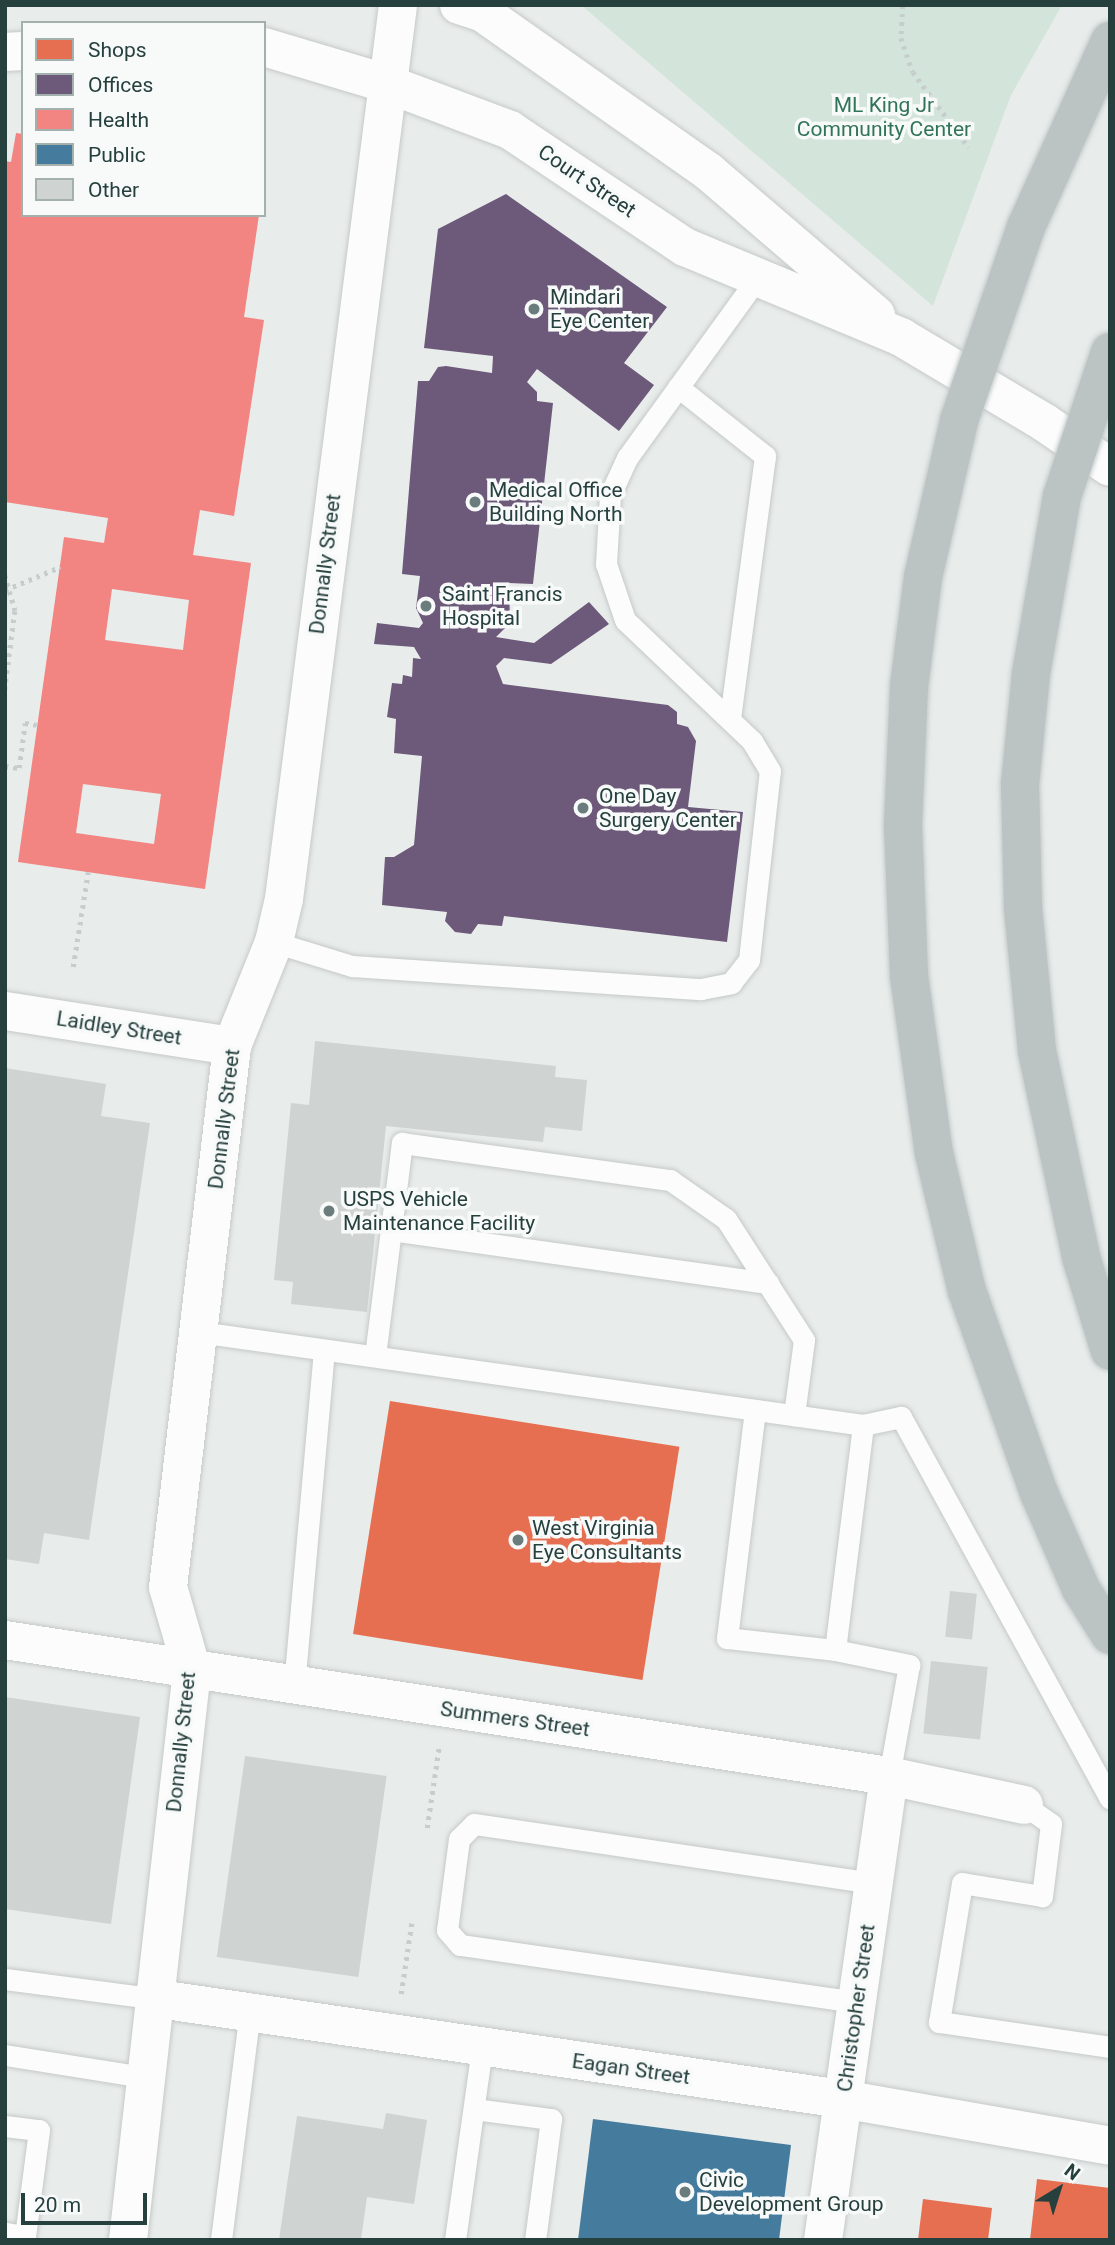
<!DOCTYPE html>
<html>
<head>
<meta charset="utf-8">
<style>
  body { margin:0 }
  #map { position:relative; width:1115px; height:2245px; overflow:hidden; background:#e8eceb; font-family:Roboto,sans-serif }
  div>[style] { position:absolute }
  .green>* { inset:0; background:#d3e4db }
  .shops>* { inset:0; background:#e76f51; transform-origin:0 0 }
  .offices>* { inset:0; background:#6d597a }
  .health>* { inset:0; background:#f28482 }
  .public>* { inset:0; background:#457b9d }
  .building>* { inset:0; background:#cfd3d2; transform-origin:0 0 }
  .path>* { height:4.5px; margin-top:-2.25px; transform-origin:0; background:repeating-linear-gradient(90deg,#c6cecd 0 3.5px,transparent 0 8.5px) }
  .roads { filter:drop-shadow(0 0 2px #c5c9c8) drop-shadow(0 0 2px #c5c9c8) }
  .lane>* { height:21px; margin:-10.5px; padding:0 10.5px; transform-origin:10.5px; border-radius:10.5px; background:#fcfcfc }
  .street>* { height:38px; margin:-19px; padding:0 19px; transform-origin:19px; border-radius:19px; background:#fcfcfc }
  .secondary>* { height:38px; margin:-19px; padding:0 19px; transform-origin:19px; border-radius:19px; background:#fcfcfc }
  .bridges { filter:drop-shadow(0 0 2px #c3caca) drop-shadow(0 0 2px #c3caca) }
  .highway-bridge>* { height:38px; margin:-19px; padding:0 19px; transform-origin:19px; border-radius:19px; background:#bcc3c3 }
  .dots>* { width:19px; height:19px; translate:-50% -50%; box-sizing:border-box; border:4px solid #f7faf9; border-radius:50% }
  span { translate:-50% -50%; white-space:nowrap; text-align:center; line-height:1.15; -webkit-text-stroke:7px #f7faf9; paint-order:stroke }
  .park-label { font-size:21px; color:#327459 }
  .street-label { font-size:21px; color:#26403e }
  .poi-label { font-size:21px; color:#26403e }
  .left { translate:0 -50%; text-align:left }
  .frame { position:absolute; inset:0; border:7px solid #26403e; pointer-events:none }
  .legend { position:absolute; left:21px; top:21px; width:245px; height:196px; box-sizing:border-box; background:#f7faf9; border:2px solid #a3b0ae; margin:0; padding:9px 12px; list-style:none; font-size:21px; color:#26403e }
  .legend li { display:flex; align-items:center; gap:14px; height:35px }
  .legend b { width:35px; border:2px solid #a3b0ae }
  .north { position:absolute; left:1024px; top:2154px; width:70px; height:70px; -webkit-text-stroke:5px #f7faf9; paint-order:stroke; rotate:38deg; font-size:19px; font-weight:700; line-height:28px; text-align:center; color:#26403e }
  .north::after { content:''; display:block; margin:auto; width:24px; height:32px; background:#26403e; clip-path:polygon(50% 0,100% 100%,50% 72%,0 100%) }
  .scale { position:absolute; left:21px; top:2193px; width:126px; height:32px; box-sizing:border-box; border:4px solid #26403e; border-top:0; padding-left:9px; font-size:21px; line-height:24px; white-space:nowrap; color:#26403e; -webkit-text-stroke:5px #f7faf9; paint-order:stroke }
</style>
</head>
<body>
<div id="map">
  <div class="green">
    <div style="clip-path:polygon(581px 5px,1062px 5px,1011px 95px,933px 306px)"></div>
  </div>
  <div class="shops">
    <div style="left:390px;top:1401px;width:293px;height:236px;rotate:9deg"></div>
    <div style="clip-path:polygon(1037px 2179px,1110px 2188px,1110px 2240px,1030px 2240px)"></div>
    <div style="clip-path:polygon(923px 2199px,992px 2208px,988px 2240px,918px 2240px)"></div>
  </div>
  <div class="offices">
    <div style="clip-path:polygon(506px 194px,667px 307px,624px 363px,654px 385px,619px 431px,537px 369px,527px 382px,537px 392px,537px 401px,553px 403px,533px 584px,509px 583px,510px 623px,496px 637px,534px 643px,589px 602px,609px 624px,551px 664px,504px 658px,496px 666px,503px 684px,668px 705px,677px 712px,677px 724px,688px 727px,696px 741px,688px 807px,743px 812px,727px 942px,504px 916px,502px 926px,478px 924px,471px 934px,455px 932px,445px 921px,447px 912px,382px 905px,385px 857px,394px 857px,414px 845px,422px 756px,394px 753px,396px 719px,387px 717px,392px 683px,402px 684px,403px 675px,412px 677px,413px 658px,421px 659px,414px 647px,374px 644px,377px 623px,419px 628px,423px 623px,416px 608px,420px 576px,402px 574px,418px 381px,429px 381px,438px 367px,446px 366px,492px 373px,493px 356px,424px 348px,438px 229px)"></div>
  </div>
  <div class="health">
    <div style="clip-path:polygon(evenodd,16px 133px,23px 134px,23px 215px,259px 215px,244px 317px,264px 320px,234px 516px,200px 510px,193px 555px,251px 563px,205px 889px,18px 862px,64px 537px,104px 543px,108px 518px,5px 502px,5px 161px,11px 162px,16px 133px,112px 589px,189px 600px,183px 650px,105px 640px,112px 589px,16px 133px,83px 784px,161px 794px,154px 844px,76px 833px,83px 784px)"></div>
  </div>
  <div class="public">
    <div style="clip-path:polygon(593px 2119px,791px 2145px,779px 2240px,578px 2240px)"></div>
  </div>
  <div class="building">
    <div style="clip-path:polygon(315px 1041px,556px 1066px,555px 1077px,587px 1080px,582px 1131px,545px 1127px,543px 1142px,386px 1126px,367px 1312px,291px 1304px,293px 1282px,274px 1280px,291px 1103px,309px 1105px)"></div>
    <div style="clip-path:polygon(5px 1068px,106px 1084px,101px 1116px,150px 1123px,89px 1540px,44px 1533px,39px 1564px,5px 1559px)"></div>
    <div style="left:950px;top:1591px;width:27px;height:46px;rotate:6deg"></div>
    <div style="left:931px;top:1661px;width:57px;height:73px;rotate:6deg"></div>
    <div style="clip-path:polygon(5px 1697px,140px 1717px,111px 1924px,5px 1909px)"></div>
    <div style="left:245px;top:1756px;width:143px;height:203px;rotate:8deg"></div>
    <div style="clip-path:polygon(386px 2113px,427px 2120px,414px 2204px,367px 2197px,361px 2240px,279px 2240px,297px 2116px,383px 2129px)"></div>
  </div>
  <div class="path">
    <div style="left:903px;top:5px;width:33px;rotate:93deg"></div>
    <div style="left:901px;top:38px;width:36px;rotate:71deg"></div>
    <div style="left:913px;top:72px;width:94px;rotate:53.6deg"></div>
    <div style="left:5px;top:575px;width:37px;rotate:74deg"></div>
    <div style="left:15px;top:611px;width:79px;rotate:97.3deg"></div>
    <div style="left:5px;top:590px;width:60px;rotate:-22.7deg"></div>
    <div style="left:5px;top:766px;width:14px;rotate:8deg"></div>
    <div style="left:19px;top:768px;width:45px;rotate:-82.4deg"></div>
    <div style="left:25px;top:723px;width:12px;rotate:9deg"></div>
    <div style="left:73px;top:967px;width:96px;rotate:-81deg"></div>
    <div style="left:427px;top:1828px;width:82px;rotate:-81.6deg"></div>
    <div style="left:401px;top:1994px;width:75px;rotate:-81.5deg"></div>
  </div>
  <div class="roads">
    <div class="lane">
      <div style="left:678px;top:387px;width:111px;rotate:38.4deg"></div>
      <div style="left:765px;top:456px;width:265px;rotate:97.6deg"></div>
      <div style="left:274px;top:942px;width:82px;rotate:17.1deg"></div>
      <div style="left:352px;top:966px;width:350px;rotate:3.8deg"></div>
      <div style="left:701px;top:989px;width:31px;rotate:-11deg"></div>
      <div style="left:731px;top:983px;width:29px;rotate:-52deg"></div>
      <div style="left:749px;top:960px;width:190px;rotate:-83.7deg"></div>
      <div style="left:770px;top:771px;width:35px;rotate:-121deg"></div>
      <div style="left:752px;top:741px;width:175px;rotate:-136.4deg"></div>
      <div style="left:625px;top:620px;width:59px;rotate:-108.7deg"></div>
      <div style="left:606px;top:564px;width:69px;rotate:-86.7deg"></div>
      <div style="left:610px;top:495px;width:41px;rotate:-65.3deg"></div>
      <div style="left:627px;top:458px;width:223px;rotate:-54.1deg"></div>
      <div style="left:391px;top:1230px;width:381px;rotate:8deg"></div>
      <div style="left:199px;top:1332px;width:670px;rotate:7.97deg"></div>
      <div style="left:863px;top:1425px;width:39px;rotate:-12deg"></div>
      <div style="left:901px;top:1417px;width:435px;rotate:61.3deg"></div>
      <div style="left:375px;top:1356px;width:215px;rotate:-82.8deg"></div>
      <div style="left:402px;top:1143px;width:271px;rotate:7.9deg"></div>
      <div style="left:670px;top:1180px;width:68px;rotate:34.9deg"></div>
      <div style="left:726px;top:1219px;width:144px;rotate:57.2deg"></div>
      <div style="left:804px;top:1340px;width:76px;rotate:97.6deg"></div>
      <div style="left:755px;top:1410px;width:230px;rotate:97deg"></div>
      <div style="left:727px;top:1638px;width:109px;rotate:6.3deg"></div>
      <div style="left:835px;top:1650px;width:227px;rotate:-82.9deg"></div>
      <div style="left:835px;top:1650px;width:76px;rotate:11.5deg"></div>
      <div style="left:909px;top:1665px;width:113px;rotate:100.2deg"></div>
      <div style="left:294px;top:1686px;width:337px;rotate:-84.9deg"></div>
      <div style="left:1024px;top:1805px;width:33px;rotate:35deg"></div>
      <div style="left:1051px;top:1824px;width:73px;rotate:97.1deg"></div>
      <div style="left:1042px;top:1896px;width:81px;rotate:-170.8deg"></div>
      <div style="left:962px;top:1883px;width:141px;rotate:99.4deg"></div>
      <div style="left:939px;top:2022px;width:173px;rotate:8.3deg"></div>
      <div style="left:5px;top:1979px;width:148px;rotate:7.4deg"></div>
      <div style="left:856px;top:2002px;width:400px;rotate:-171.8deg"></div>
      <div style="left:460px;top:1945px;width:20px;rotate:-131deg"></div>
      <div style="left:447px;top:1930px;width:92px;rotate:-82.5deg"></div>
      <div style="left:459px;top:1839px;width:21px;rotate:-45deg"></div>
      <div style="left:474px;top:1824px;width:404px;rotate:8.4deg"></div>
      <div style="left:5px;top:2055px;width:141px;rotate:9deg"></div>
      <div style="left:474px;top:2109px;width:78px;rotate:7.4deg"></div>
      <div style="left:551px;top:2119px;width:122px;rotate:97.5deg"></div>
      <div style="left:5px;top:2126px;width:34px;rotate:7deg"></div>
      <div style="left:39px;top:2130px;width:107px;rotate:97.5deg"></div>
      <div style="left:25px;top:2236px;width:20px;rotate:-171deg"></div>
      <div style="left:221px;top:2240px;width:230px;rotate:-82.8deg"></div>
      <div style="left:455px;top:2240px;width:195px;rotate:-82deg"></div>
    </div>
    <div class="street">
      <div style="left:5px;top:1011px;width:230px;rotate:8.8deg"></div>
      <div style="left:5px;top:1640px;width:894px;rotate:8.75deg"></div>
      <div style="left:889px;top:1776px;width:138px;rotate:12.1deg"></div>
      <div style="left:152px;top:1998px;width:697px;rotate:8.33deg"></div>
      <div style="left:842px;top:2099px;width:272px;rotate:9.9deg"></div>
      <div style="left:128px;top:2240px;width:574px;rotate:-83.59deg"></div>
      <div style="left:192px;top:1670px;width:86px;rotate:-106.1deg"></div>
      <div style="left:168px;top:1587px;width:545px;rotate:-83.25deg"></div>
      <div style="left:232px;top:1046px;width:112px;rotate:-68deg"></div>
      <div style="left:274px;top:942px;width:44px;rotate:-76.9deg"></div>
      <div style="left:284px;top:899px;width:901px;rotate:-82.73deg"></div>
      <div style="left:823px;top:2240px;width:469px;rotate:-81.9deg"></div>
    </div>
    <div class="secondary">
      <div style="left:459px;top:5px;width:25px;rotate:18deg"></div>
      <div style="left:483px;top:13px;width:276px;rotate:35.1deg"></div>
      <div style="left:709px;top:172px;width:220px;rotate:40.6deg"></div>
      <div style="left:264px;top:47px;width:126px;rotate:16.6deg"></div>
      <div style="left:385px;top:83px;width:134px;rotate:20.6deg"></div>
      <div style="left:510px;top:130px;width:211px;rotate:33.8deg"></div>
      <div style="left:685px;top:247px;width:234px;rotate:22.6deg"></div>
      <div style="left:901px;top:337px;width:168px;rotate:30.8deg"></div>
      <div style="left:1045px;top:423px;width:78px;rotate:34.1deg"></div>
      <div style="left:5px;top:52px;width:18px;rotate:-3deg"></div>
    </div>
  </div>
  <div class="bridges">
    <div class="highway-bridge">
      <div style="left:1110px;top:41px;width:204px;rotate:114.3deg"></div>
      <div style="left:1026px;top:227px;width:205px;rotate:109.1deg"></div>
      <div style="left:959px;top:421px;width:160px;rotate:103deg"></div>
      <div style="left:923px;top:577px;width:111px;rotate:97.3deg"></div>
      <div style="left:909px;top:687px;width:138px;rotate:92.5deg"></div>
      <div style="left:903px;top:825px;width:151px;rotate:87.7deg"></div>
      <div style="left:909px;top:976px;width:179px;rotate:82deg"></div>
      <div style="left:934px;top:1153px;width:142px;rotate:76.6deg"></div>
      <div style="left:967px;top:1291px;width:214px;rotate:70.4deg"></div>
      <div style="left:1039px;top:1493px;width:105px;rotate:66.4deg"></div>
      <div style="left:1081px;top:1589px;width:54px;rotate:57.8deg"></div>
      <div style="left:1110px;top:352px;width:152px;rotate:108.4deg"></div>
      <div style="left:1062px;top:496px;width:181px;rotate:99.9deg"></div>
      <div style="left:1031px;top:674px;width:111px;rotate:95.7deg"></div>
      <div style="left:1020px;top:784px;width:124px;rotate:88.6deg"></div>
      <div style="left:1023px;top:908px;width:144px;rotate:84.4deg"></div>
      <div style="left:1037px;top:1051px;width:211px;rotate:77.9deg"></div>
      <div style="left:1081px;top:1257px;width:98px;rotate:72.9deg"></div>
    </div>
  </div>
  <div class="dots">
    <div style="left:534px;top:309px;background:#6a7c7b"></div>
    <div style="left:475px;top:502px;background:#6a7c7b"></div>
    <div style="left:426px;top:606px;background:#6a7c7b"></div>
    <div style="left:583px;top:808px;background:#6a7c7b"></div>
    <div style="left:329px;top:1211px;background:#6a7c7b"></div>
    <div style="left:518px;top:1540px;background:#6a7c7b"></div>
    <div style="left:685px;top:2192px;background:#6a7c7b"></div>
  </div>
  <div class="park-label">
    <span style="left:884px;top:117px">ML King Jr<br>Community Center</span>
  </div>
  <div class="street-label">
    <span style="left:587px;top:181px;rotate:34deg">Court Street</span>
    <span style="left:325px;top:564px;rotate:-83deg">Donnally Street</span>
    <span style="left:119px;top:1028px;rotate:9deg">Laidley Street</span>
    <span style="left:224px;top:1119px;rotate:-83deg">Donnally Street</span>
    <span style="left:515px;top:1719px;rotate:8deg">Summers Street</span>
    <span style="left:181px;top:1742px;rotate:-84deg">Donnally Street</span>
    <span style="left:856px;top:2008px;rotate:-82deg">Christopher Street</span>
    <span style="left:631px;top:2069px;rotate:8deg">Eagan Street</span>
  </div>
  <div class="poi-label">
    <span class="left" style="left:550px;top:309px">Mindari<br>Eye Center</span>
    <span class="left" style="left:489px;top:502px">Medical Office<br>Building North</span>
    <span class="left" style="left:442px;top:606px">Saint Francis<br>Hospital</span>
    <span class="left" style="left:599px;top:808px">One Day<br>Surgery Center</span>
    <span class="left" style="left:343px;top:1211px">USPS Vehicle<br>Maintenance Facility</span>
    <span class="left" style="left:532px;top:1540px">West Virginia<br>Eye Consultants</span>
    <span class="left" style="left:699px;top:2192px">Civic<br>Development Group</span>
  </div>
  <div class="frame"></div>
  <ul class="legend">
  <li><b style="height:19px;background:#e76f51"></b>Shops</li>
  <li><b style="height:19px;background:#6d597a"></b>Offices</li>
  <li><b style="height:19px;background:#f28482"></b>Health</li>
  <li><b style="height:19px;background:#457b9d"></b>Public</li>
  <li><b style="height:19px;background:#cfd3d2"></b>Other</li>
  </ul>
  <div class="north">N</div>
  <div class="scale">20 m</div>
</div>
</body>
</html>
